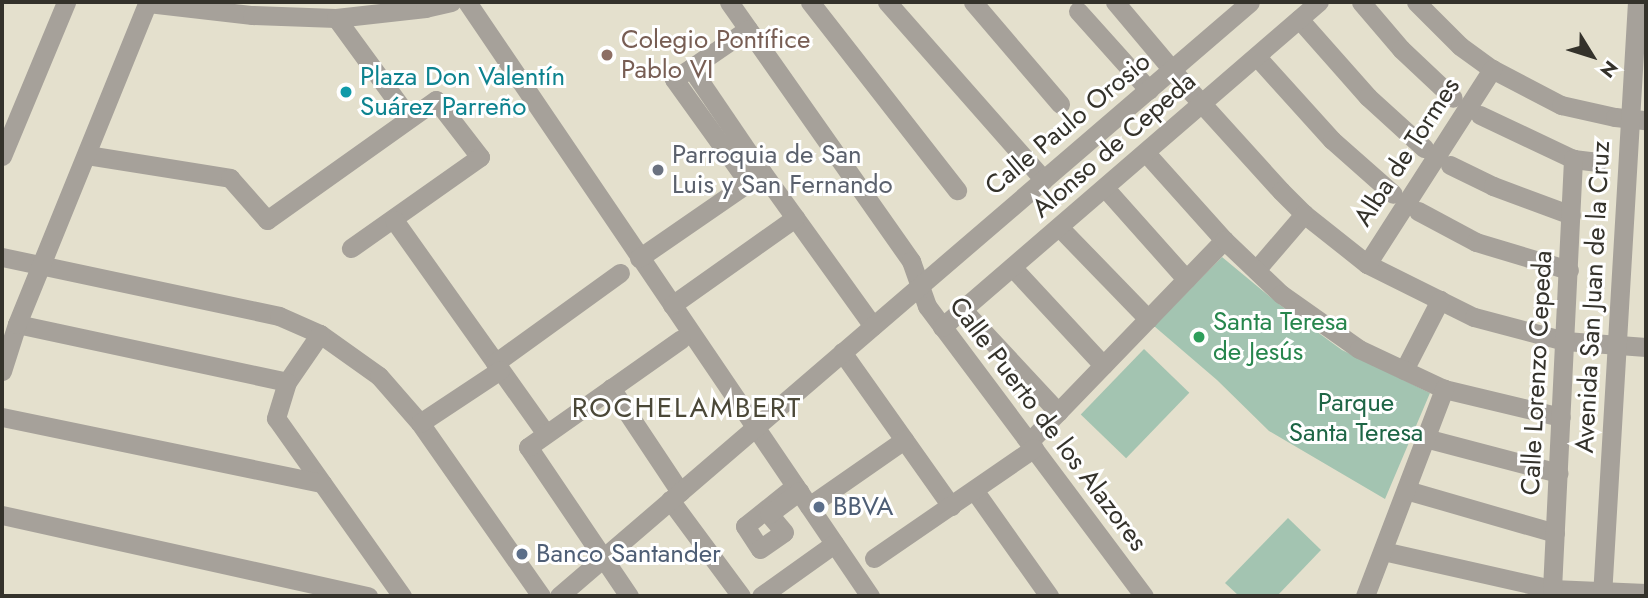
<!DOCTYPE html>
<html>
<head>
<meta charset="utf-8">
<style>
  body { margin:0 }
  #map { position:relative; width:1648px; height:598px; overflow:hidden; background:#e4e0cd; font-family:Jost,sans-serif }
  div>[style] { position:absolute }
  .green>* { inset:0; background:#a3c4b1; transform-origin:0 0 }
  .minor>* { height:19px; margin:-9.5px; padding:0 9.5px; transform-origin:9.5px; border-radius:9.5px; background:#a6a19a }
  .dots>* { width:19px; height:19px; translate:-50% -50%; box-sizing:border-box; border:4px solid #fff; border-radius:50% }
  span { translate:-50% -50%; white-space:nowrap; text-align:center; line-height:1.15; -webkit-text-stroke:6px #fff; paint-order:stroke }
  .education-label { font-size:26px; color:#785e54 }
  .left { translate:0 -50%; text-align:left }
  .culture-label { font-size:26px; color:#0d838f }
  .street-label { font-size:26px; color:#34322b }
  .worship-label { font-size:26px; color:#5b616d }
  .leisure-label { font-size:26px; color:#27864d }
  .park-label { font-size:26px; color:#1d6545 }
  .service-label { font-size:26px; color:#4e5e75 }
  .neighbourhood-label { font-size:28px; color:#4b4838; letter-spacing:2px }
  .frame { position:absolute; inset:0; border:4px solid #34322b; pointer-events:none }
  .north { position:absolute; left:1557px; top:21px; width:70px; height:70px; -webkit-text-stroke:5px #fff; paint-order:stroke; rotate:128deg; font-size:19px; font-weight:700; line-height:28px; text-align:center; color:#34322b }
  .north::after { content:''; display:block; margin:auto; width:24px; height:32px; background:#34322b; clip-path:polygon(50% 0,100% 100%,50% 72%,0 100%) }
</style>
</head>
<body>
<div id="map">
  <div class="green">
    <div style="clip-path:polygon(1222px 257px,1280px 305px,1342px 350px,1430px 393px,1385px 499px,1269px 431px,1217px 380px,1154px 326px)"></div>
    <div style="left:1144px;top:349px;width:63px;height:91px;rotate:44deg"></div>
    <div style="clip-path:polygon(1288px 518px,1321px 550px,1277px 596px,1239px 596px,1225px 583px)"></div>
  </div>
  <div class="minor">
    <div style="left:467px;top:2px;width:718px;rotate:55.85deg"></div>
    <div style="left:729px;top:2px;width:317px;rotate:54.9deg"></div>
    <div style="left:911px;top:261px;width:48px;rotate:70.4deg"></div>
    <div style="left:927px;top:306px;width:362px;rotate:53.2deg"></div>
    <div style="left:810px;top:2px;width:239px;rotate:52deg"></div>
    <div style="left:887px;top:2px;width:237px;rotate:48.6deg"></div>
    <div style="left:973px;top:2px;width:134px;rotate:49.5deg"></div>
    <div style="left:1115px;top:2px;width:107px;rotate:49.9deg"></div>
    <div style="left:1184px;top:84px;width:144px;rotate:47.8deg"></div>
    <div style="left:1281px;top:191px;width:33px;rotate:45deg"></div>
    <div style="left:1304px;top:214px;width:80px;rotate:38.4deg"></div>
    <div style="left:1367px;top:264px;width:119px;rotate:26.4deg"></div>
    <div style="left:1474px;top:317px;width:94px;rotate:14.8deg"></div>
    <div style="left:1565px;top:341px;width:81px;rotate:4.2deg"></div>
    <div style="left:1361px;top:2px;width:62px;rotate:49.6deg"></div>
    <div style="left:1401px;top:49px;width:71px;rotate:43.3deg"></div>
    <div style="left:1416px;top:2px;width:62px;rotate:45deg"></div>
    <div style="left:1460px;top:46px;width:39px;rotate:36deg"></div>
    <div style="left:1492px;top:69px;width:78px;rotate:27.6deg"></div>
    <div style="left:1561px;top:105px;width:55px;rotate:12.5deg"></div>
    <div style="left:1615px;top:117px;width:31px;rotate:6deg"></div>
    <div style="left:148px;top:3px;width:105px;rotate:6.6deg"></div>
    <div style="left:252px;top:15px;width:84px;rotate:2deg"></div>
    <div style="left:336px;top:18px;width:90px;rotate:-6.4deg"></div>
    <div style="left:425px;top:8px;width:27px;rotate:-13deg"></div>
    <div style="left:1078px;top:11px;width:106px;rotate:48.1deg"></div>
    <div style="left:336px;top:18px;width:124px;rotate:53.9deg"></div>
    <div style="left:1299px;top:19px;width:104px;rotate:48.5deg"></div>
    <div style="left:1368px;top:97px;width:76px;rotate:42.3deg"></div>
    <div style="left:1257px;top:57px;width:112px;rotate:47.9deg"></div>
    <div style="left:1332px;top:140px;width:81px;rotate:41.5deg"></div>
    <div style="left:691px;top:68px;width:114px;rotate:55.8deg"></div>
    <div style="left:755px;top:162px;width:17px;rotate:149deg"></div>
    <div style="left:740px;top:171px;width:113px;rotate:-125.7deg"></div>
    <div style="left:674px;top:79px;width:20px;rotate:-33deg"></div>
    <div style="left:691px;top:68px;width:69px;rotate:-34.4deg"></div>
    <div style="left:1480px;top:115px;width:103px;rotate:25.3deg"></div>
    <div style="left:1573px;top:159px;width:25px;rotate:7deg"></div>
    <div style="left:1146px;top:153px;width:117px;rotate:48.1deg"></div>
    <div style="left:87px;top:155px;width:145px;rotate:9.1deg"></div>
    <div style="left:230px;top:178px;width:56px;rotate:48.6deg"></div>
    <div style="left:267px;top:220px;width:207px;rotate:-35.4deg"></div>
    <div style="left:436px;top:100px;width:72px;rotate:52.3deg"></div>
    <div style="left:480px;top:157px;width:158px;rotate:144.8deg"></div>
    <div style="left:2px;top:156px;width:167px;rotate:-67.4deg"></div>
    <div style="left:755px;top:162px;width:202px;rotate:54.3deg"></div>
    <div style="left:1450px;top:165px;width:48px;rotate:26deg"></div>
    <div style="left:1493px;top:186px;width:83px;rotate:20.4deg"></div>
    <div style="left:1105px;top:188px;width:122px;rotate:48.3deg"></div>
    <div style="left:1418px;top:211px;width:66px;rotate:28.1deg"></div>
    <div style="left:1476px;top:242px;width:97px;rotate:16.8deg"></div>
    <div style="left:394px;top:220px;width:262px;rotate:54.6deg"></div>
    <div style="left:1059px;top:227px;width:128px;rotate:45.9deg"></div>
    <div style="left:2px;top:257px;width:283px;rotate:12deg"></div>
    <div style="left:279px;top:316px;width:45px;rotate:23.7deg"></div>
    <div style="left:320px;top:334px;width:72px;rotate:35.4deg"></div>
    <div style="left:379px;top:376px;width:62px;rotate:48.9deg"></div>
    <div style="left:420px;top:423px;width:211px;rotate:55deg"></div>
    <div style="left:639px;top:258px;width:150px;rotate:-34.6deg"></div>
    <div style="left:1367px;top:264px;width:232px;rotate:-57.3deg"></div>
    <div style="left:1012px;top:267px;width:134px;rotate:47.1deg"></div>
    <div style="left:1256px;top:270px;width:74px;rotate:-49.4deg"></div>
    <div style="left:672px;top:305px;width:151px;rotate:-35.3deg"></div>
    <div style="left:962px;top:309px;width:141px;rotate:47deg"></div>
    <div style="left:17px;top:324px;width:276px;rotate:12.1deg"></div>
    <div style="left:942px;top:327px;width:498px;rotate:-40.8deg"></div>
    <div style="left:320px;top:334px;width:58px;rotate:124.5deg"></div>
    <div style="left:287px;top:382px;width:38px;rotate:107deg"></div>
    <div style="left:276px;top:418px;width:218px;rotate:54.7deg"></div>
    <div style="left:842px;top:352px;width:189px;rotate:54.7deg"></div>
    <div style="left:495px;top:363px;width:154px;rotate:-35.8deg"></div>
    <div style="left:1404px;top:370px;width:79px;rotate:-62.8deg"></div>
    <div style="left:2px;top:371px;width:49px;rotate:-72.3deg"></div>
    <div style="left:17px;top:324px;width:348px;rotate:-67.9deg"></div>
    <div style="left:611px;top:388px;width:125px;rotate:56.4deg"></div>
    <div style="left:2px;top:417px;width:327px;rotate:11.7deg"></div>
    <div style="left:420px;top:423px;width:96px;rotate:-33.5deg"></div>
    <div style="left:1425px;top:438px;width:138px;rotate:14.7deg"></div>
    <div style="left:1029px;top:442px;width:281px;rotate:-46deg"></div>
    <div style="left:1224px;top:240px;width:79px;rotate:43.5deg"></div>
    <div style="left:1281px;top:294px;width:95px;rotate:35.2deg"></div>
    <div style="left:1359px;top:349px;width:94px;rotate:25.2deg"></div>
    <div style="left:1444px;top:389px;width:120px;rotate:13.5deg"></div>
    <div style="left:795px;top:486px;width:64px;rotate:141.3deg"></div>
    <div style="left:745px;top:526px;width:27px;rotate:57deg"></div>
    <div style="left:760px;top:549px;width:29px;rotate:-35deg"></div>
    <div style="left:784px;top:532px;width:23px;rotate:-130deg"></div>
    <div style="left:769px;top:514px;width:38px;rotate:-37deg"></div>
    <div style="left:974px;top:490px;width:130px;rotate:54.7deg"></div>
    <div style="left:1406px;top:490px;width:155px;rotate:16.1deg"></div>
    <div style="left:670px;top:500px;width:119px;rotate:53.5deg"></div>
    <div style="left:809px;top:506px;width:116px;rotate:-34.8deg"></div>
    <div style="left:2px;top:515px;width:375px;rotate:12.5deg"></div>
    <div style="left:1383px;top:551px;width:173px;rotate:12.7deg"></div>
    <div style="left:1552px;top:589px;width:94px;rotate:2.4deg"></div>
    <div style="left:874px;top:558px;width:194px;rotate:-34.5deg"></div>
    <div style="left:1552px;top:589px;width:431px;rotate:-87.2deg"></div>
    <div style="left:559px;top:596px;width:911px;rotate:-40.68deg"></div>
    <div style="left:629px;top:596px;width:180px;rotate:-124.1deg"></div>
    <div style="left:528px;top:447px;width:187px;rotate:-35.2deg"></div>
    <div style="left:761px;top:596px;width:90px;rotate:-35.5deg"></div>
    <div style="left:1365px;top:596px;width:222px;rotate:-69.1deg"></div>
    <div style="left:1602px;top:596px;width:595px;rotate:-86.63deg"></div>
  </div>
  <div class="dots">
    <div style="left:607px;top:55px;background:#8d6e63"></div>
    <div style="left:346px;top:92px;background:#0f9aa8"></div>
    <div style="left:658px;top:170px;background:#6b7280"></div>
    <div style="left:1199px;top:337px;background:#2e9e5b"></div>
    <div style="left:819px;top:507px;background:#5c6f8a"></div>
    <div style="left:522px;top:554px;background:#5c6f8a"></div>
  </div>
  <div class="education-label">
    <span class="left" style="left:621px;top:55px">Colegio Pontífice<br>Pablo VI</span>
  </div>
  <div class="culture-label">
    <span class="left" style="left:360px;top:92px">Plaza Don Valentín<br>Suárez Parreño</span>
  </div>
  <div class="street-label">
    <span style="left:1068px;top:124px;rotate:-40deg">Calle Paulo Orosio</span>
    <span style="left:1114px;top:145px;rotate:-41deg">Alonso de Cepeda</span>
    <span style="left:1407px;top:152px;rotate:-57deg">Alba de Tormes</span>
    <span style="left:1593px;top:297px;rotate:-87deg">Avenida San Juan de la Cruz</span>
    <span style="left:1537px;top:373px;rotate:-87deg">Calle Lorenzo Cepeda</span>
    <span style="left:1048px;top:424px;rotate:53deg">Calle Puerto de los Alazores</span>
  </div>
  <div class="worship-label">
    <span class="left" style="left:672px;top:170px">Parroquia de San<br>Luis y San Fernando</span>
  </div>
  <div class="leisure-label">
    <span class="left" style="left:1213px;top:337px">Santa Teresa<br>de Jesús</span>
  </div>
  <div class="park-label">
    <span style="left:1356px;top:418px">Parque<br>Santa Teresa</span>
  </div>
  <div class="service-label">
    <span class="left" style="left:833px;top:507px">BBVA</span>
    <span class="left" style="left:536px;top:554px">Banco Santander</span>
  </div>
  <div class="neighbourhood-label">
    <span style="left:687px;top:408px">ROCHELAMBERT</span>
  </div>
  <div class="frame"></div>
  <div class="north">N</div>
</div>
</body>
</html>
